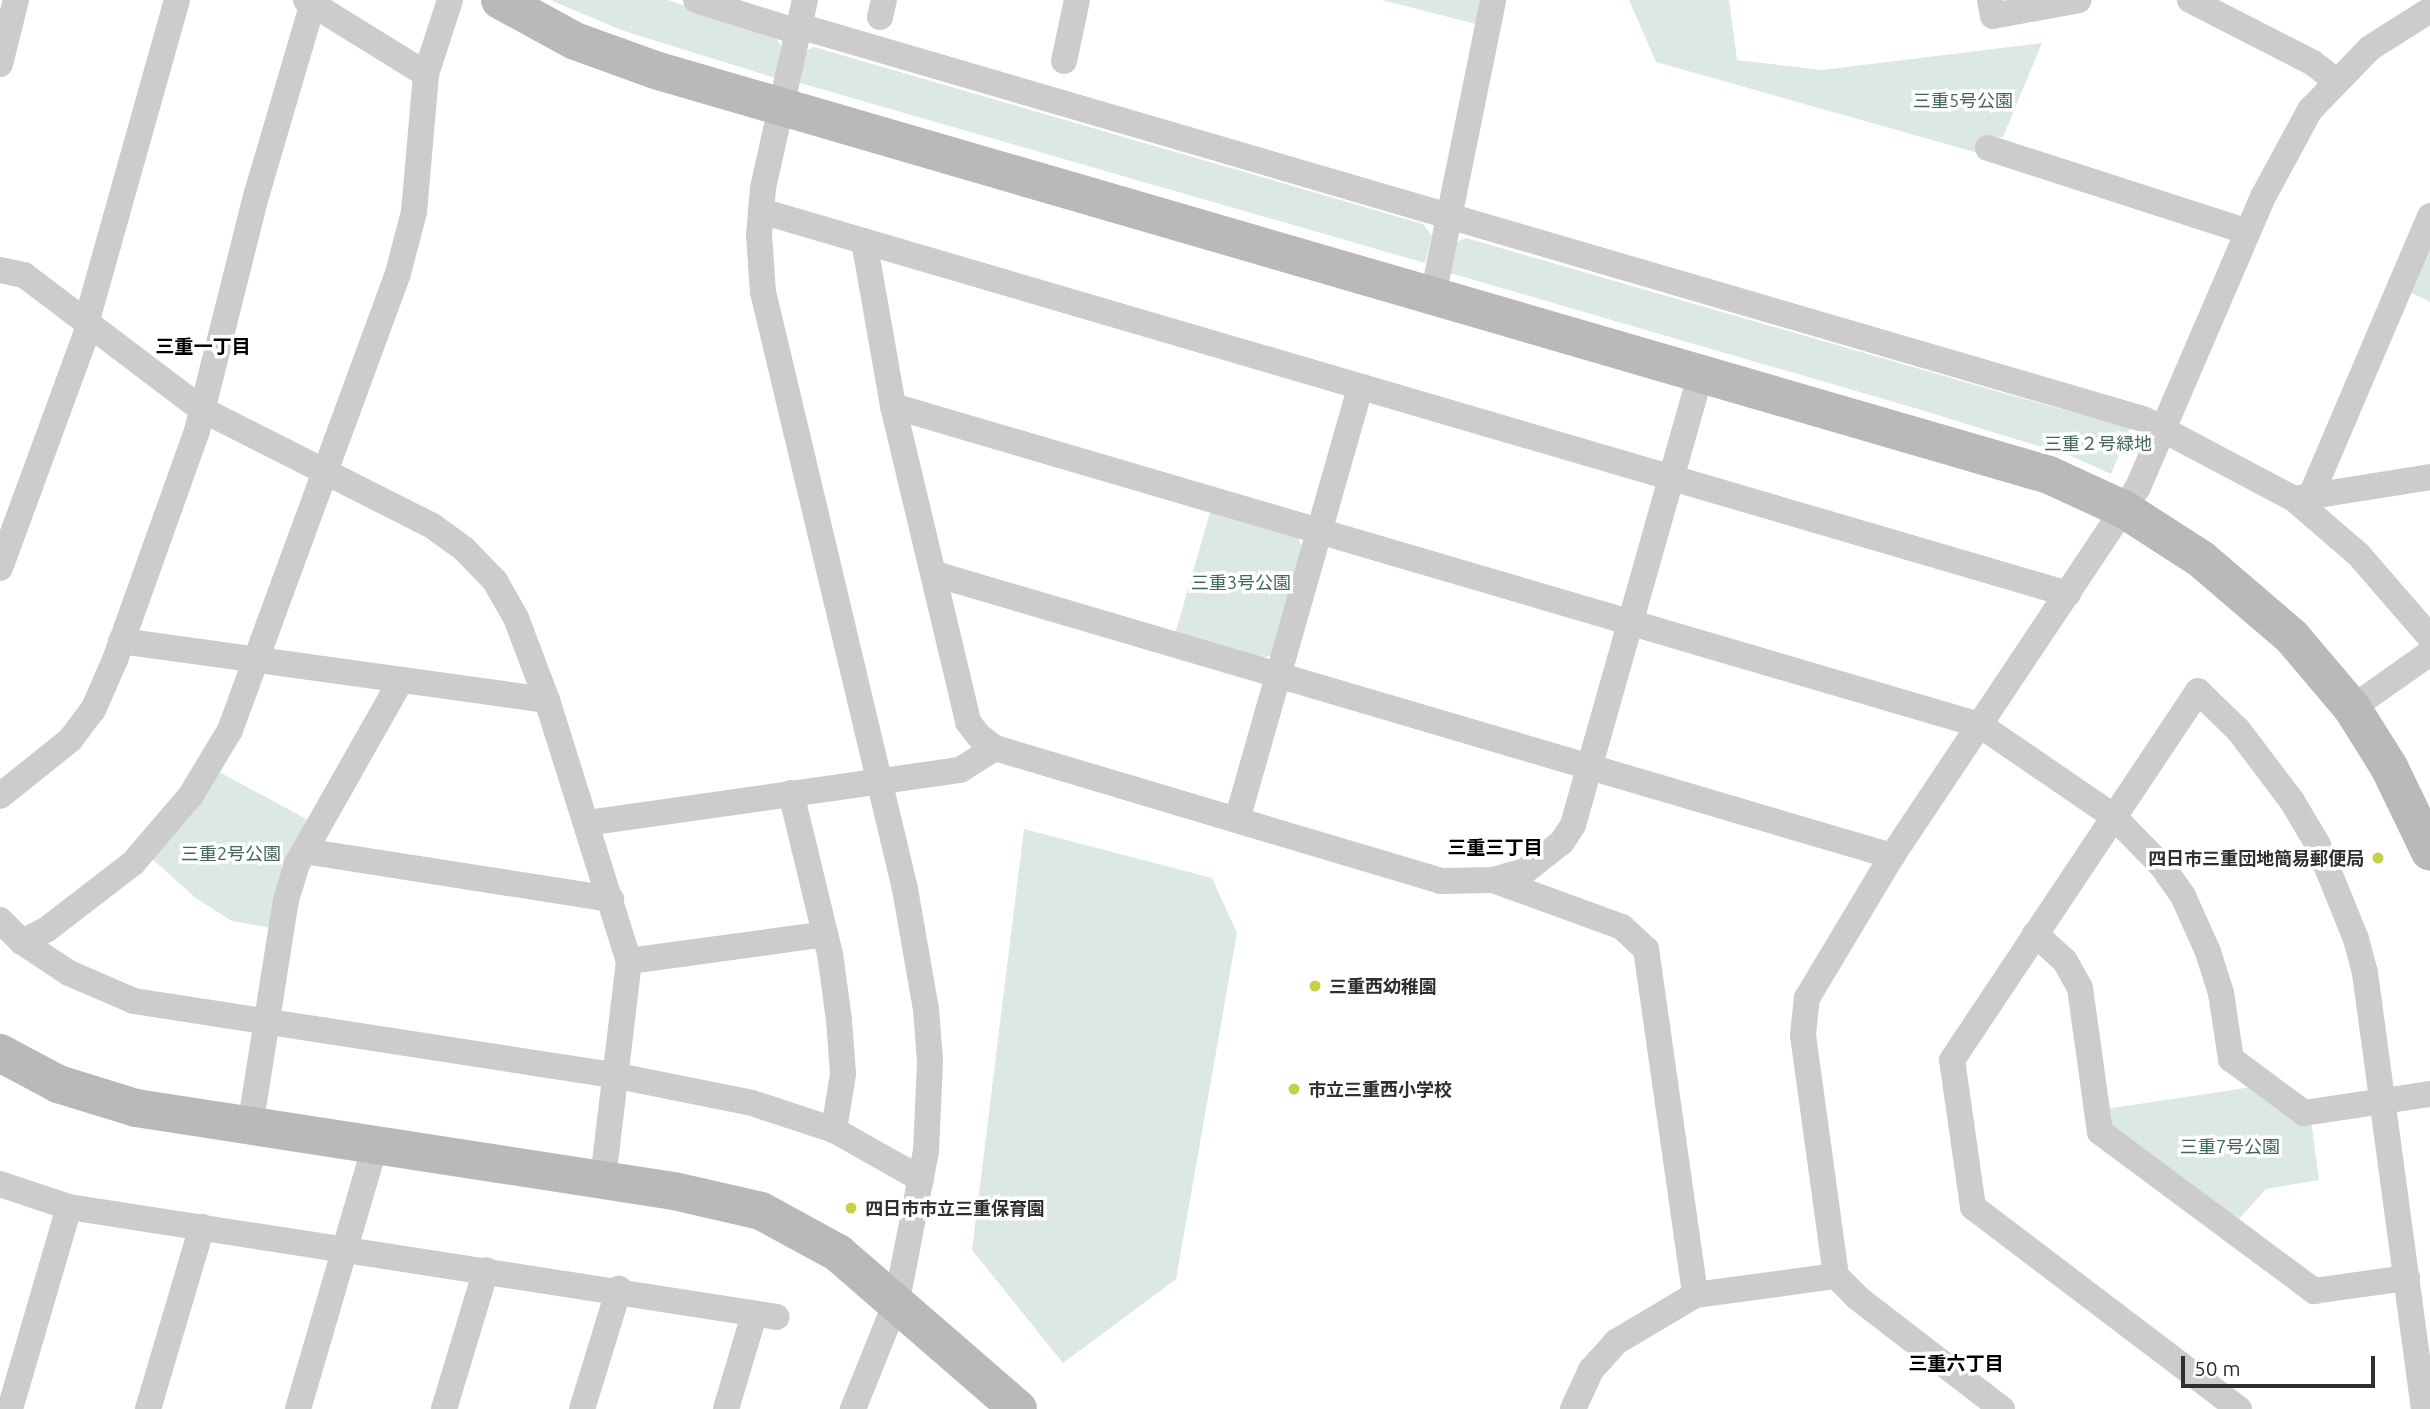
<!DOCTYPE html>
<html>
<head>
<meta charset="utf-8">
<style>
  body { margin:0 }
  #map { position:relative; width:2430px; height:1409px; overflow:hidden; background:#fff; font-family:Ubuntu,"Noto Sans JP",sans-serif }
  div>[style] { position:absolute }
  .green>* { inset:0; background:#dce8e3 }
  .street>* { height:26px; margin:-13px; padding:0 13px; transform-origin:13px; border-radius:13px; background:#ccc }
  .secondary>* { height:38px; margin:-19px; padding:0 19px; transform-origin:19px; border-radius:19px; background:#b9b9b9 }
  .dots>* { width:19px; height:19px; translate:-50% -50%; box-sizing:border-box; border:4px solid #fff; border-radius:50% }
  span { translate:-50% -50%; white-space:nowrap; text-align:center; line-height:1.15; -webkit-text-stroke:7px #fff; paint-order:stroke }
  .park-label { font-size:18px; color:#42665a }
  .poi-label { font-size:18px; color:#2f2f2f; font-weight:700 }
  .right { translate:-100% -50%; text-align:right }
  .left { translate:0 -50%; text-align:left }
  .neighbourhood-label { font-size:19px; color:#000; font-weight:700 }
  .scale { position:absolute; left:2181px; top:1356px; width:194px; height:32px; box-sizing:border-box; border:4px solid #2f2f2f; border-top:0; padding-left:9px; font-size:21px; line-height:24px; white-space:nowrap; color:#2f2f2f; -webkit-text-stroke:5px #fff; paint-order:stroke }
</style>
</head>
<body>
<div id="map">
  <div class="green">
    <div style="clip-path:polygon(550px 0,668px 0,774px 35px,781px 46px,775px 78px,621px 30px)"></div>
    <div style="clip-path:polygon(1382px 0,1481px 0,1476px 24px)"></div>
    <div style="clip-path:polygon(1629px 0,1729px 0,1737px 60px,1822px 70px,2042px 43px,2003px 137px,1991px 137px,1978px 153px,1656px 62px)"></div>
    <div style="clip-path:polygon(814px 47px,1423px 224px,1432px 236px,1425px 263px,800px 83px,804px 52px)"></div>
    <div style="clip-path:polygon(1466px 238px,2003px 393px,2130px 428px,2111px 474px,2071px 456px,1918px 409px,1450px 273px,1455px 243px)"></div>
    <div style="clip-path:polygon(2430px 243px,2430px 302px,2408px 291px)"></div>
    <div style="clip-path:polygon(1211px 509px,1295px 533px,1302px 546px,1271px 655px,1262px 659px,1175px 634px)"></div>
    <div style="clip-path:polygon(219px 772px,310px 821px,271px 928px,232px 921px,197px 899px,151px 858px)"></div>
    <div style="clip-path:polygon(1024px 829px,1212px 878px,1237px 933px,1176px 1279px,1063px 1363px,972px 1250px)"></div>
    <div style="clip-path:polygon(2252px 1087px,2311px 1120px,2319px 1180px,2266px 1189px,2238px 1220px,2110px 1124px,2106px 1109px)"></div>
  </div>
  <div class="street">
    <div style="left:306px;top:0;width:141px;rotate:31.7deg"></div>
    <div style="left:696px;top:0;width:107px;rotate:17.4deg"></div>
    <div style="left:805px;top:0;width:193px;rotate:102.6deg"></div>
    <div style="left:763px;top:188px;width:47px;rotate:94.9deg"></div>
    <div style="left:759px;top:235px;width:57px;rotate:86deg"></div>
    <div style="left:763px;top:292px;width:614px;rotate:76.62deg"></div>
    <div style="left:905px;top:889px;width:122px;rotate:80.1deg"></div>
    <div style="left:926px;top:1009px;width:52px;rotate:85.6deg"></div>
    <div style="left:930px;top:1061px;width:90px;rotate:92.5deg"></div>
    <div style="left:926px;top:1151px;width:152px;rotate:101deg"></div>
    <div style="left:897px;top:1300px;width:118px;rotate:112deg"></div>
    <div style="left:1990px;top:0;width:16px;rotate:79deg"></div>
    <div style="left:1993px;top:16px;width:87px;rotate:-10.5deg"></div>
    <div style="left:2190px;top:0;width:138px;rotate:27.1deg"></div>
    <div style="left:2313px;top:63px;width:29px;rotate:38deg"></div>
    <div style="left:880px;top:17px;width:17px;rotate:-77deg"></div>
    <div style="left:799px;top:26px;width:1400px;rotate:16.3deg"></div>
    <div style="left:2143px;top:419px;width:171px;rotate:27.9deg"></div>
    <div style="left:2294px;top:499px;width:84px;rotate:40.7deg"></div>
    <div style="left:2358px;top:554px;width:110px;rotate:49.1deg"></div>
    <div style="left:1064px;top:61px;width:62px;rotate:-78deg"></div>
    <div style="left:0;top:64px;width:66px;rotate:-76deg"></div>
    <div style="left:1988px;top:148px;width:273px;rotate:17.9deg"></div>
    <div style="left:761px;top:211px;width:1362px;rotate:16.33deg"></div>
    <div style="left:864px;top:241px;width:168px;rotate:80deg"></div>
    <div style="left:893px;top:406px;width:325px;rotate:76.6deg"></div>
    <div style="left:968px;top:722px;width:18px;rotate:52deg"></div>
    <div style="left:979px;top:736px;width:20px;rotate:37deg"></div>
    <div style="left:995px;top:748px;width:464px;rotate:16.6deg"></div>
    <div style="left:1440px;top:881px;width:53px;rotate:-1.1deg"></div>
    <div style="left:1493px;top:880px;width:33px;rotate:-16deg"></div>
    <div style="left:1525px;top:871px;width:47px;rotate:-38.1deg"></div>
    <div style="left:1562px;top:842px;width:20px;rotate:-57deg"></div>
    <div style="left:1573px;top:825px;width:469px;rotate:-74.2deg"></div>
    <div style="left:0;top:270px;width:25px;rotate:12deg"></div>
    <div style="left:24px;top:275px;width:222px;rotate:37.1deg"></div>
    <div style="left:201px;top:409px;width:258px;rotate:26.8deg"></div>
    <div style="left:431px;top:525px;width:41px;rotate:36deg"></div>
    <div style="left:464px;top:549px;width:45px;rotate:45.9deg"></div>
    <div style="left:495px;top:581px;width:43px;rotate:60.4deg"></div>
    <div style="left:516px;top:618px;width:88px;rotate:69.3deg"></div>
    <div style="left:547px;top:700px;width:274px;rotate:72.6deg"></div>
    <div style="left:629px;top:961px;width:221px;rotate:96.8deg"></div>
    <div style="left:1433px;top:296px;width:302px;rotate:-78.5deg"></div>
    <div style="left:87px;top:320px;width:332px;rotate:-74.3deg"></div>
    <div style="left:893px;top:406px;width:1133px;rotate:16.36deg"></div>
    <div style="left:1980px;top:725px;width:161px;rotate:34.4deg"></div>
    <div style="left:2113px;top:816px;width:70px;rotate:45.6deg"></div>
    <div style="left:2162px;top:866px;width:37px;rotate:55deg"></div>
    <div style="left:2183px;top:896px;width:61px;rotate:65.9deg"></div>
    <div style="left:2208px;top:952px;width:43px;rotate:72.4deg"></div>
    <div style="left:2221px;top:993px;width:67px;rotate:81.4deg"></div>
    <div style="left:2231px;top:1059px;width:91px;rotate:36.5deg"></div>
    <div style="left:2304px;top:1113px;width:127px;rotate:-8.6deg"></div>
    <div style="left:2312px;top:493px;width:301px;rotate:-66.9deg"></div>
    <div style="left:2299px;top:498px;width:133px;rotate:-9.1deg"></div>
    <div style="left:0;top:568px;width:261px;rotate:-69.8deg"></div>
    <div style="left:935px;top:574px;width:998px;rotate:16.42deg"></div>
    <div style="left:121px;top:641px;width:430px;rotate:7.9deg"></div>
    <div style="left:2352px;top:708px;width:95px;rotate:-35.2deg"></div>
    <div style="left:791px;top:793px;width:166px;rotate:76.4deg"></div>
    <div style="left:830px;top:954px;width:67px;rotate:82.2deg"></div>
    <div style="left:839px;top:1020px;width:54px;rotate:85.8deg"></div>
    <div style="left:843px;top:1074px;width:57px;rotate:99.1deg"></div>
    <div style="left:0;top:796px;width:90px;rotate:-38.7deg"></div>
    <div style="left:70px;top:740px;width:38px;rotate:-53deg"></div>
    <div style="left:93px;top:710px;width:55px;rotate:-66.3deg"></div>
    <div style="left:115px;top:660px;width:243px;rotate:-70.3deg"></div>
    <div style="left:197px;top:431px;width:245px;rotate:-75.9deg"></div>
    <div style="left:257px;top:193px;width:195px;rotate:-73.6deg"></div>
    <div style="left:1237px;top:820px;width:450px;rotate:-74.1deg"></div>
    <div style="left:587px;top:823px;width:377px;rotate:-8.1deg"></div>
    <div style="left:960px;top:770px;width:41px;rotate:-32.2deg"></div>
    <div style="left:304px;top:851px;width:311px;rotate:8.9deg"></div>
    <div style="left:1493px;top:880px;width:137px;rotate:20deg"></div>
    <div style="left:1622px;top:927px;width:33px;rotate:43deg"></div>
    <div style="left:1646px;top:949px;width:349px;rotate:81.9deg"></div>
    <div style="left:0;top:920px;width:31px;rotate:45deg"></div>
    <div style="left:22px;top:942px;width:56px;rotate:33.4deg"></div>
    <div style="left:69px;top:973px;width:71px;rotate:23.3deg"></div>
    <div style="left:134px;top:1001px;width:490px;rotate:8.8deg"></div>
    <div style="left:618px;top:1076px;width:137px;rotate:11.4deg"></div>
    <div style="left:752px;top:1103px;width:86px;rotate:18.2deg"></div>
    <div style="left:834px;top:1130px;width:100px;rotate:29.4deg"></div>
    <div style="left:2035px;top:934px;width:40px;rotate:42deg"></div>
    <div style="left:2065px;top:961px;width:31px;rotate:61deg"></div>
    <div style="left:2080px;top:988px;width:145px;rotate:82.1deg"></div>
    <div style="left:2100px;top:1132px;width:267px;rotate:36.6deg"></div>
    <div style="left:2314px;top:1291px;width:94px;rotate:-8deg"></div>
    <div style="left:22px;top:942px;width:27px;rotate:-27deg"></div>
    <div style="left:46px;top:930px;width:110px;rotate:-37.6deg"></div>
    <div style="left:133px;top:863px;width:89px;rotate:-49.5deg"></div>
    <div style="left:191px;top:795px;width:76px;rotate:-59deg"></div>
    <div style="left:230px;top:730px;width:487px;rotate:-69.8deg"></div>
    <div style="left:398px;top:273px;width:63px;rotate:-75.3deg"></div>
    <div style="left:414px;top:212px;width:139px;rotate:-85deg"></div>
    <div style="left:426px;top:74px;width:78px;rotate:-72deg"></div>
    <div style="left:629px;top:961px;width:198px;rotate:-7.8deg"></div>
    <div style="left:250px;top:1127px;width:230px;rotate:-81deg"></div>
    <div style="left:286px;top:900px;width:38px;rotate:-73deg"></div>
    <div style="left:297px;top:864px;width:211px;rotate:-60.5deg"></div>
    <div style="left:0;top:1184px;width:73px;rotate:18.4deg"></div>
    <div style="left:69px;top:1207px;width:716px;rotate:8.83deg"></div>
    <div style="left:10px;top:1409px;width:210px;rotate:-73.7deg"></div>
    <div style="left:148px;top:1409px;width:190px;rotate:-73.5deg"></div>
    <div style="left:298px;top:1409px;width:275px;rotate:-73.7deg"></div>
    <div style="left:444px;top:1409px;width:145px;rotate:-73.2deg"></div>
    <div style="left:582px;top:1409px;width:126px;rotate:-72.9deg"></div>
    <div style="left:726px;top:1409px;width:98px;rotate:-73.4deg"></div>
    <div style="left:1573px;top:1409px;width:43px;rotate:-65.2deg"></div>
    <div style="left:1591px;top:1370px;width:38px;rotate:-48deg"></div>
    <div style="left:1616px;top:1342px;width:92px;rotate:-30.7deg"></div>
    <div style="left:1695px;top:1295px;width:142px;rotate:-7.7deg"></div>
    <div style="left:2002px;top:1409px;width:182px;rotate:-142.4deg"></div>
    <div style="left:1858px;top:1298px;width:31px;rotate:-135deg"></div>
    <div style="left:1836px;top:1276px;width:243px;rotate:-97.8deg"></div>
    <div style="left:1803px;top:1035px;width:37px;rotate:-84deg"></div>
    <div style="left:1807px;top:998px;width:165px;rotate:-59.1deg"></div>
    <div style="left:1892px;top:856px;width:443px;rotate:-56.3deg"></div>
    <div style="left:2138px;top:487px;width:318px;rotate:-66.7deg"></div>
    <div style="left:2264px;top:195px;width:97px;rotate:-61.6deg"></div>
    <div style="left:2310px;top:110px;width:86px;rotate:-45.9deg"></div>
    <div style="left:2370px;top:48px;width:71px;rotate:-32.3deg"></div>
    <div style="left:2239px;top:1409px;width:334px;rotate:-142.8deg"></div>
    <div style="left:1973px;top:1207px;width:148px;rotate:-98.1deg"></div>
    <div style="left:1952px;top:1060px;width:443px;rotate:-56.3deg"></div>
    <div style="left:2198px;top:691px;width:57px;rotate:44.3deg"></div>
    <div style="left:2239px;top:731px;width:88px;rotate:52.9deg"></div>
    <div style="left:2292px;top:801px;width:51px;rotate:59.4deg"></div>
    <div style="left:2318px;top:845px;width:101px;rotate:68deg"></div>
    <div style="left:2356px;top:939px;width:35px;rotate:75deg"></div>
    <div style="left:2365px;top:973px;width:440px;rotate:82.3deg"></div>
  </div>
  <div class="secondary">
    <div style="left:500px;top:0;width:85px;rotate:28.7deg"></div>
    <div style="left:575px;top:41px;width:85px;rotate:19.9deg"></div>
    <div style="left:655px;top:70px;width:1452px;rotate:16.2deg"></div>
    <div style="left:2049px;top:475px;width:84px;rotate:24.7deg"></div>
    <div style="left:2125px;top:510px;width:90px;rotate:32.8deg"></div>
    <div style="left:2201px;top:559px;width:120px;rotate:40.6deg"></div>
    <div style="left:2292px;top:637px;width:93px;rotate:49.8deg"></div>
    <div style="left:2352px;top:708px;width:70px;rotate:57.9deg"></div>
    <div style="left:2389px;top:767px;width:94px;rotate:64.2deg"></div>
    <div style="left:0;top:1053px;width:66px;rotate:28.1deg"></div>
    <div style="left:58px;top:1084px;width:82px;rotate:17.1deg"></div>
    <div style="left:136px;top:1108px;width:544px;rotate:8.77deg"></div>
    <div style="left:674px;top:1191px;width:89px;rotate:12.9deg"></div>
    <div style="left:761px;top:1211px;width:88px;rotate:28.6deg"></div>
    <div style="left:838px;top:1253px;width:238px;rotate:40.9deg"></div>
  </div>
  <div class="dots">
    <div style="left:2378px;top:858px;background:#c6d048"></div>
    <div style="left:1315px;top:986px;background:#c6d048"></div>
    <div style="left:1294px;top:1089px;background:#c6d048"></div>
    <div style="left:851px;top:1208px;background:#c6d048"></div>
  </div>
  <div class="park-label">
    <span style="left:1963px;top:100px">三重5号公園</span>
    <span style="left:2098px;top:443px">三重２号緑地</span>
    <span style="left:1241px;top:582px">三重3号公園</span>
    <span style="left:231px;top:853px">三重2号公園</span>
    <span style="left:2230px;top:1146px">三重7号公園</span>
  </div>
  <div class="poi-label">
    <span class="right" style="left:2364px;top:858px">四日市三重団地簡易郵便局</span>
    <span class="left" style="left:1329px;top:986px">三重西幼稚園</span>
    <span class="left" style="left:1308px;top:1089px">市立三重西小学校</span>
    <span class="left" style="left:865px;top:1208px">四日市市立三重保育園</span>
  </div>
  <div class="neighbourhood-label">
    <span style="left:203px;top:347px">三重一丁目</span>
    <span style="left:1495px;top:848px">三重三丁目</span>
    <span style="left:1956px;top:1364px">三重六丁目</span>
  </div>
  <div class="scale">50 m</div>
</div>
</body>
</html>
